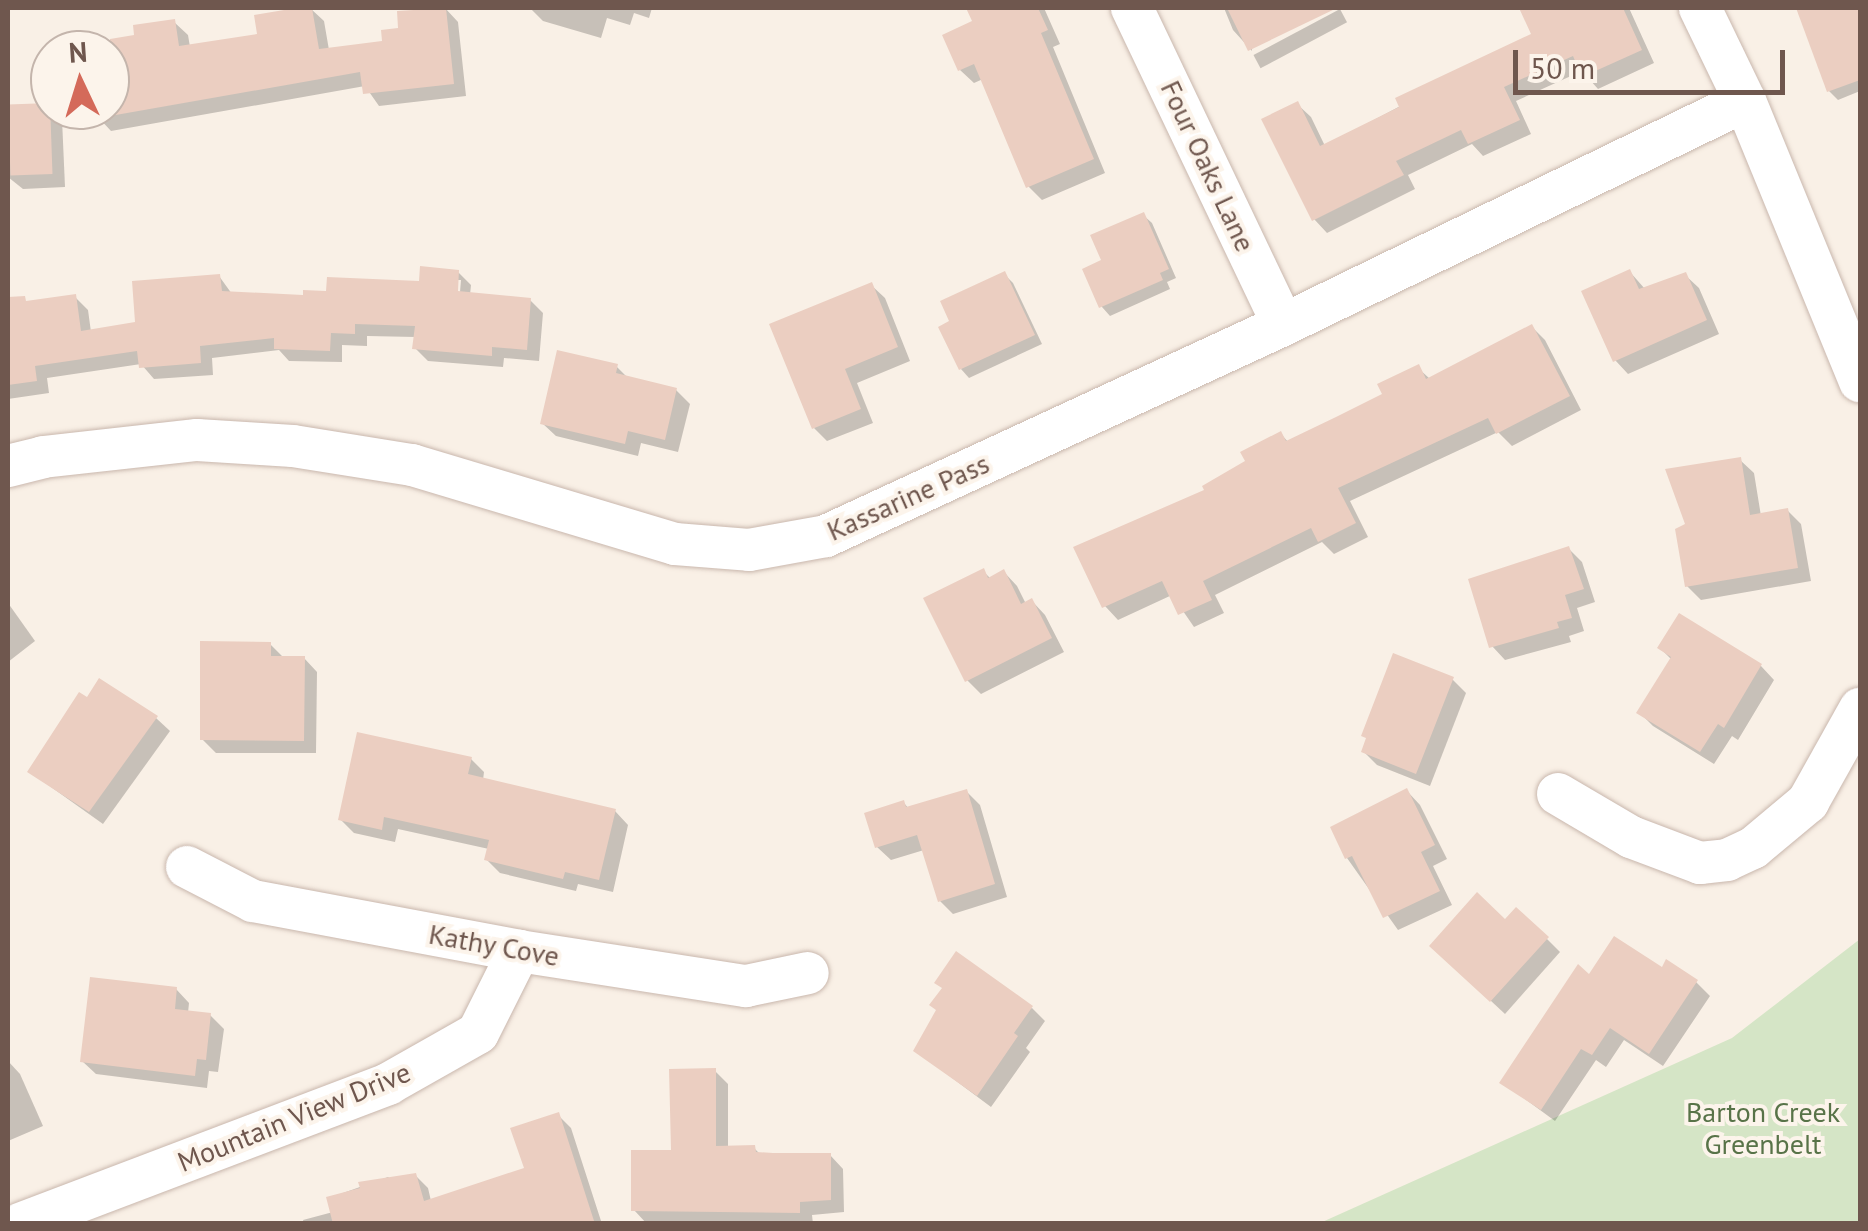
<!DOCTYPE html>
<html>
<head>
<meta charset="utf-8">
<style>
  body { margin:0 }
  #map { position:relative; width:1868px; height:1231px; overflow:hidden; background:#f9f0e6; font-family:"PT Sans",sans-serif }
  div>[style] { position:absolute }
  .green>* { inset:0; background:#d5e5c6 }
  .shadow>* { inset:0; background:#0003; transform-origin:0 0 }
  .building>* { inset:0; background:#ebcec1; transform-origin:0 0 }
  .roads { filter:drop-shadow(0 0 2px #c9b7ad) drop-shadow(0 0 2px #c9b7ad) }
  .minor>* { height:42px; margin:-21px; padding:0 21px; transform-origin:21px; border-radius:21px; background:#fff }
  span { translate:-50% -50%; white-space:nowrap; text-align:center; line-height:1.15; -webkit-text-stroke:8px #fcf4eb; paint-order:stroke }
  .street-label { font-size:28px; color:#6f574e }
  .park-label { font-size:28px; color:#587348 }
  .frame { position:absolute; inset:0; border:10px solid #6f574e; pointer-events:none }
  .north { position:absolute; left:30px; top:30px; width:100px; height:100px; box-sizing:border-box; background:#fcf4eb; border:2px solid #c4b5ac; border-radius:50%; rotate:356deg; font-size:28px; font-weight:700; line-height:40px; text-align:center; color:#6f574e }
  .north::after { content:''; display:block; margin:auto; width:35px; height:45px; background:#d46a5a; clip-path:polygon(50% 0,100% 100%,50% 72%,0 100%) }
  .scale { position:absolute; left:1513px; top:50px; width:272px; height:45px; box-sizing:border-box; border:5px solid #6f574e; border-top:0; padding-left:12px; font-size:30px; line-height:35px; white-space:nowrap; color:#6f574e; -webkit-text-stroke:8px #fcf4eb; paint-order:stroke }
</style>
</head>
<body>
<div id="map">
  <div class="green">
    <div style="clip-path:polygon(1860px 939px,1860px 1223px,1320px 1223px,1732px 1038px)"></div>
  </div>
  <div class="shadow">
    <div style="clip-path:polygon(310px 8px,324px 21px,329px 50px,385px 43px,445px 8px,458px 22px,466px 96px,379px 106px,365px 86px,111px 131px,98px 117px,97px 110px,110px 110px,110px 50px,98px 50px,107px 49px,106px 42px,137px 37px,174px 22px,188px 35px,190px 47px,260px 36px,257px 17px)"></div>
    <div style="clip-path:polygon(530px 8px,652px 8px,649px 18px,634px 13px,630px 25px,607px 18px,601px 38px,543px 21px)"></div>
    <div style="clip-path:polygon(968px 8px,1044px 8px,1060px 44px,1053px 47px,1105px 173px,1042px 200px,1028px 186px,983px 79px,974px 83px,960px 70px,945px 36px,975px 22px)"></div>
    <div style="clip-path:polygon(1224px 8px,1332px 8px,1252px 47px,1252px 51px,1233px 30px)"></div>
    <div style="clip-path:polygon(1539px 8px,1629px 8px,1654px 63px,1598px 89px,1582px 71px,1516px 101px,1531px 134px,1483px 156px,1472px 144px,1408px 175px,1415px 189px,1327px 233px,1314px 219px,1297px 104px,1311px 117px,1325px 146px,1534px 35px,1524px 14px)"></div>
    <div style="clip-path:polygon(1799px 8px,1860px 8px,1860px 91px,1838px 100px,1829px 91px)"></div>
    <div style="left:1340px;top:9px;width:15px;height:98px;rotate:62deg"></div>
    <div style="clip-path:polygon(49px 105px,62px 119px,65px 187px,23px 189px,8px 177px,8px 107px)"></div>
    <div style="clip-path:polygon(1143px 215px,1152px 223px,1176px 278px,1167px 282px,1170px 289px,1110px 316px,1102px 307px,1086px 270px,1104px 261px)"></div>
    <div style="clip-path:polygon(evenodd,458px 272px,471px 285px,470px 295px,530px 300px,543px 313px,539px 361px,504px 358px,503px 367px,428px 361px,415px 348px,416px 337px,367px 336px,367px 346px,342px 345px,342px 362px,289px 361px,279px 350px,212px 358px,213px 375px,154px 379px,141px 364px,47px 378px,49px 393px,8px 399px,8px 306px,75px 297px,88px 310px,91px 332px,138px 324px,219px 276px,232px 294px,305px 297px,421px 284px,458px 272px,456px 280px,461px 280px,459px 304px,456px 280px)"></div>
    <div style="clip-path:polygon(1630px 272px,1645px 289px,1685px 275px,1699px 288px,1719px 334px,1628px 374px,1615px 360px)"></div>
    <div style="clip-path:polygon(1004px 274px,1013px 283px,1042px 344px,969px 378px,961px 369px)"></div>
    <div style="clip-path:polygon(871px 285px,885px 298px,910px 361px,857px 383px,873px 423px,827px 441px,814px 428px)"></div>
    <div style="clip-path:polygon(1532px 327px,1545px 340px,1581px 410px,1512px 446px,1498px 432px,1350px 501px,1368px 537px,1334px 554px,1322px 542px,1215px 595px,1224px 613px,1194px 627px,1172px 595px,1118px 620px,1105px 606px,1208px 491px,1281px 434px,1289px 443px,1385px 396px,1418px 368px,1430px 379px)"></div>
    <div style="clip-path:polygon(616px 366px,629px 379px,676px 390px,690px 404px,678px 452px,641px 443px,638px 456px,556px 436px,542px 423px)"></div>
    <div style="clip-path:polygon(1740px 460px,1754px 473px,1761px 516px,1788px 511px,1801px 524px,1811px 581px,1701px 600px,1687px 586px)"></div>
    <div style="clip-path:polygon(1569px 549px,1582px 562px,1595px 602px,1577px 608px,1584px 631px,1569px 636px,1571px 642px,1505px 660px,1492px 646px)"></div>
    <div style="clip-path:polygon(983px 571px,991px 579px,1004px 572px,1017px 586px,1026px 604px,1032px 601px,1045px 615px,1064px 652px,981px 694px,967px 680px)"></div>
    <div style="clip-path:polygon(8px 603px,35px 641px,8px 662px)"></div>
    <div style="clip-path:polygon(1679px 617px,1761px 666px,1774px 680px,1738px 740px,1732px 736px,1714px 764px,1653px 726px,1639px 712px,1672px 660px,1660px 648px)"></div>
    <div style="clip-path:polygon(270px 644px,284px 658px,304px 658px,317px 672px,316px 753px,216px 753px,202px 739px)"></div>
    <div style="clip-path:polygon(1452px 679px,1466px 693px,1430px 786px,1377px 765px,1364px 752px)"></div>
    <div style="clip-path:polygon(156px 718px,170px 731px,103px 824px,30px 772px)"></div>
    <div style="clip-path:polygon(471px 759px,484px 772px,483px 780px,615px 811px,628px 825px,613px 892px,578px 884px,576px 891px,500px 873px,487px 860px,489px 849px,398px 829px,395px 842px,354px 833px,340px 819px)"></div>
    <div style="clip-path:polygon(966px 791px,980px 805px,1007px 897px,953px 914px,940px 901px,924px 850px,891px 860px,877px 847px,904px 803px,909px 809px)"></div>
    <div style="clip-path:polygon(1407px 791px,1420px 805px,1447px 859px,1433px 866px,1452px 905px,1398px 930px,1347px 858px)"></div>
    <div style="clip-path:polygon(1505px 922px,1547px 939px,1560px 952px,1505px 1014px,1446px 959px)"></div>
    <div style="clip-path:polygon(1662px 970px,1696px 982px,1710px 996px,1663px 1066px,1624px 1040px,1606px 1067px,1596px 1060px,1555px 1121px,1503px 1083px,1589px 977px)"></div>
    <div style="clip-path:polygon(176px 989px,189px 1003px,188px 1013px,210px 1015px,224px 1029px,218px 1072px,209px 1071px,207px 1088px,96px 1074px,82px 1061px)"></div>
    <div style="clip-path:polygon(1032px 1008px,1045px 1021px,1026px 1048px,1030px 1052px,991px 1107px,916px 1051px)"></div>
    <div style="clip-path:polygon(8px 1061px,20px 1074px,43px 1126px,8px 1141px)"></div>
    <div style="clip-path:polygon(714px 1070px,728px 1084px,728px 1148px,754px 1148px,761px 1155px,830px 1155px,843px 1169px,844px 1212px,812px 1215px,813px 1224px,647px 1224px,634px 1210px,673px 1152px)"></div>
    <div style="clip-path:polygon(558px 1115px,571px 1128px,602px 1224px,304px 1224px,303px 1220px,333px 1212px,329px 1198px,388px 1177px,393px 1181px,415px 1175px,428px 1188px,431px 1201px,527px 1170px)"></div>
  </div>
  <div class="building">
    <div style="clip-path:polygon(296px 8px,312px 8px,319px 49px,382px 41px,381px 30px,398px 28px,397px 11px,446px 8px,454px 84px,363px 94px,360px 72px,110px 116px,110px 39px,134px 35px,133px 25px,175px 19px,179px 46px,257px 34px,254px 15px)"></div>
    <div style="clip-path:polygon(966px 8px,1038px 8px,1048px 30px,1041px 33px,1094px 159px,1026px 188px,974px 64px,958px 71px,942px 35px,972px 21px)"></div>
    <div style="clip-path:polygon(1227px 8px,1337px 8px,1248px 51px)"></div>
    <div style="clip-path:polygon(1519px 8px,1623px 8px,1642px 50px,1582px 77px,1573px 56px,1504px 87px,1520px 120px,1468px 144px,1461px 130px,1396px 161px,1404px 175px,1312px 221px,1261px 119px,1298px 101px,1320px 146px,1399px 107px,1395px 98px,1531px 34px)"></div>
    <div style="clip-path:polygon(1796px 8px,1860px 8px,1860px 80px,1827px 92px)"></div>
    <div style="left:50px;top:103px;width:71px;height:42px;rotate:88deg"></div>
    <div style="clip-path:polygon(1144px 212px,1169px 269px,1160px 273px,1163px 280px,1099px 308px,1082px 269px,1101px 260px,1090px 235px)"></div>
    <div style="clip-path:polygon(420px 266px,459px 270px,458px 291px,531px 298px,527px 350px,492px 347px,492px 356px,412px 349px,415px 326px,355px 324px,355px 334px,331px 333px,330px 351px,274px 349px,274px 338px,200px 346px,201px 363px,139px 368px,137px 351px,35px 366px,37px 381px,8px 385px,8px 297px,25px 296px,26px 301px,76px 294px,81px 331px,135px 322px,132px 281px,220px 274px,222px 291px,303px 295px,303px 290px,326px 291px,327px 277px,419px 281px)"></div>
    <div style="clip-path:polygon(1630px 269px,1639px 289px,1686px 272px,1707px 320px,1613px 362px,1581px 291px)"></div>
    <div style="clip-path:polygon(1005px 271px,1035px 335px,959px 370px,938px 327px,949px 321px,940px 301px)"></div>
    <div style="clip-path:polygon(872px 282px,898px 347px,845px 369px,861px 409px,812px 429px,769px 324px)"></div>
    <div style="clip-path:polygon(1532px 324px,1570px 396px,1496px 434px,1488px 418px,1338px 488px,1356px 523px,1318px 542px,1311px 528px,1203px 581px,1212px 600px,1178px 615px,1162px 581px,1102px 608px,1073px 547px,1204px 490px,1202px 486px,1245px 461px,1240px 452px,1281px 431px,1286px 441px,1336px 417px,1382px 394px,1377px 384px,1419px 364px,1426px 379px)"></div>
    <div style="clip-path:polygon(557px 350px,618px 364px,616px 373px,677px 388px,665px 440px,628px 431px,625px 444px,540px 424px)"></div>
    <div style="clip-path:polygon(1741px 457px,1750px 515px,1788px 508px,1798px 568px,1685px 587px,1675px 529px,1685px 524px,1665px 469px)"></div>
    <div style="clip-path:polygon(1569px 546px,1584px 589px,1565px 595px,1572px 618px,1557px 622px,1559px 628px,1489px 648px,1468px 579px)"></div>
    <div style="clip-path:polygon(984px 568px,988px 578px,1004px 569px,1021px 604px,1032px 598px,1052px 638px,965px 682px,923px 598px)"></div>
    <div style="clip-path:polygon(1679px 613px,1762px 664px,1724px 728px,1718px 724px,1700px 752px,1636px 713px,1671px 657px,1657px 648px)"></div>
    <div style="clip-path:polygon(200px 641px,271px 642px,271px 656px,305px 656px,304px 741px,200px 740px)"></div>
    <div style="clip-path:polygon(1393px 653px,1454px 677px,1416px 774px,1361px 752px,1366px 738px,1361px 736px)"></div>
    <div style="clip-path:polygon(99px 678px,158px 716px,89px 812px,27px 772px,79px 692px,87px 697px)"></div>
    <div style="clip-path:polygon(357px 732px,472px 757px,468px 774px,616px 809px,599px 880px,565px 872px,563px 879px,484px 860px,489px 840px,384px 817px,382px 830px,338px 820px)"></div>
    <div style="clip-path:polygon(1407px 788px,1435px 845px,1421px 852px,1440px 891px,1383px 918px,1352px 856px,1345px 859px,1330px 827px)"></div>
    <div style="clip-path:polygon(967px 789px,995px 884px,938px 902px,917px 835px,875px 848px,864px 813px,904px 800px,906px 807px)"></div>
    <div style="clip-path:polygon(1477px 892px,1505px 919px,1516px 907px,1549px 937px,1490px 1002px,1429px 946px)"></div>
    <div style="clip-path:polygon(1614px 936px,1662px 967px,1666px 959px,1698px 980px,1649px 1054px,1610px 1028px,1592px 1055px,1581px 1049px,1541px 1110px,1499px 1083px,1578px 964px,1589px 974px)"></div>
    <div style="clip-path:polygon(956px 951px,1033px 1006px,1014px 1033px,1018px 1036px,977px 1096px,913px 1051px,936px 1010px,929px 1005px,942px 988px,934px 983px)"></div>
    <div style="clip-path:polygon(90px 977px,177px 987px,175px 1009px,211px 1013px,206px 1060px,197px 1059px,195px 1076px,80px 1062px)"></div>
    <div style="clip-path:polygon(716px 1068px,716px 1146px,755px 1145px,756px 1152px,773px 1153px,831px 1153px,831px 1200px,800px 1202px,800px 1213px,631px 1211px,631px 1150px,671px 1150px,669px 1069px)"></div>
    <div style="clip-path:polygon(559px 1112px,595px 1224px,333px 1224px,326px 1197px,360px 1188px,358px 1182px,416px 1173px,424px 1201px,524px 1168px,510px 1128px)"></div>
  </div>
  <div class="roads">
    <div class="minor">
      <div style="left:1132px;top:8px;width:351px;rotate:64.5deg"></div>
      <div style="left:1700px;top:8px;width:103px;rotate:64.2deg"></div>
      <div style="left:1745px;top:101px;width:303px;rotate:67.7deg"></div>
      <div style="left:8px;top:466px;width:36px;rotate:-14deg"></div>
      <div style="left:43px;top:457px;width:155px;rotate:-6.3deg"></div>
      <div style="left:197px;top:440px;width:96px;rotate:3.6deg"></div>
      <div style="left:293px;top:446px;width:121px;rotate:9.1deg"></div>
      <div style="left:412px;top:465px;width:275px;rotate:16.7deg"></div>
      <div style="left:675px;top:544px;width:74px;rotate:4.6deg"></div>
      <div style="left:749px;top:550px;width:78px;rotate:-10.3deg"></div>
      <div style="left:826px;top:536px;width:503px;rotate:-24.78deg"></div>
      <div style="left:1283px;top:325px;width:513px;rotate:-25.87deg"></div>
      <div style="left:1558px;top:794px;width:85px;rotate:30.5deg"></div>
      <div style="left:1631px;top:837px;width:74px;rotate:20.6deg"></div>
      <div style="left:1700px;top:863px;width:27px;rotate:-6deg"></div>
      <div style="left:1727px;top:860px;width:29px;rotate:-25deg"></div>
      <div style="left:1753px;top:848px;width:72px;rotate:-39.9deg"></div>
      <div style="left:1808px;top:802px;width:107px;rotate:-60.8deg"></div>
      <div style="left:187px;top:867px;width:74px;rotate:27.3deg"></div>
      <div style="left:253px;top:901px;width:271px;rotate:10.6deg"></div>
      <div style="left:519px;top:951px;width:230px;rotate:8.8deg"></div>
      <div style="left:746px;top:986px;width:63px;rotate:-11.8deg"></div>
      <div style="left:20px;top:1224px;width:394px;rotate:-20.8deg"></div>
      <div style="left:388px;top:1084px;width:103px;rotate:-29.5deg"></div>
      <div style="left:478px;top:1033px;width:92px;rotate:-63.4deg"></div>
    </div>
  </div>
  <div class="street-label">
    <span style="left:1208px;top:166px;rotate:65deg">Four Oaks Lane</span>
    <span style="left:908px;top:497px;rotate:-24deg">Kassarine Pass</span>
    <span style="left:494px;top:945px;rotate:10deg">Kathy Cove</span>
    <span style="left:294px;top:1117px;rotate:-22deg">Mountain View Drive</span>
  </div>
  <div class="park-label">
    <span style="left:1763px;top:1128px">Barton Creek<br>Greenbelt</span>
  </div>
  <div class="frame"></div>
  <div class="north">N</div>
  <div class="scale">50 m</div>
</div>
</body>
</html>
